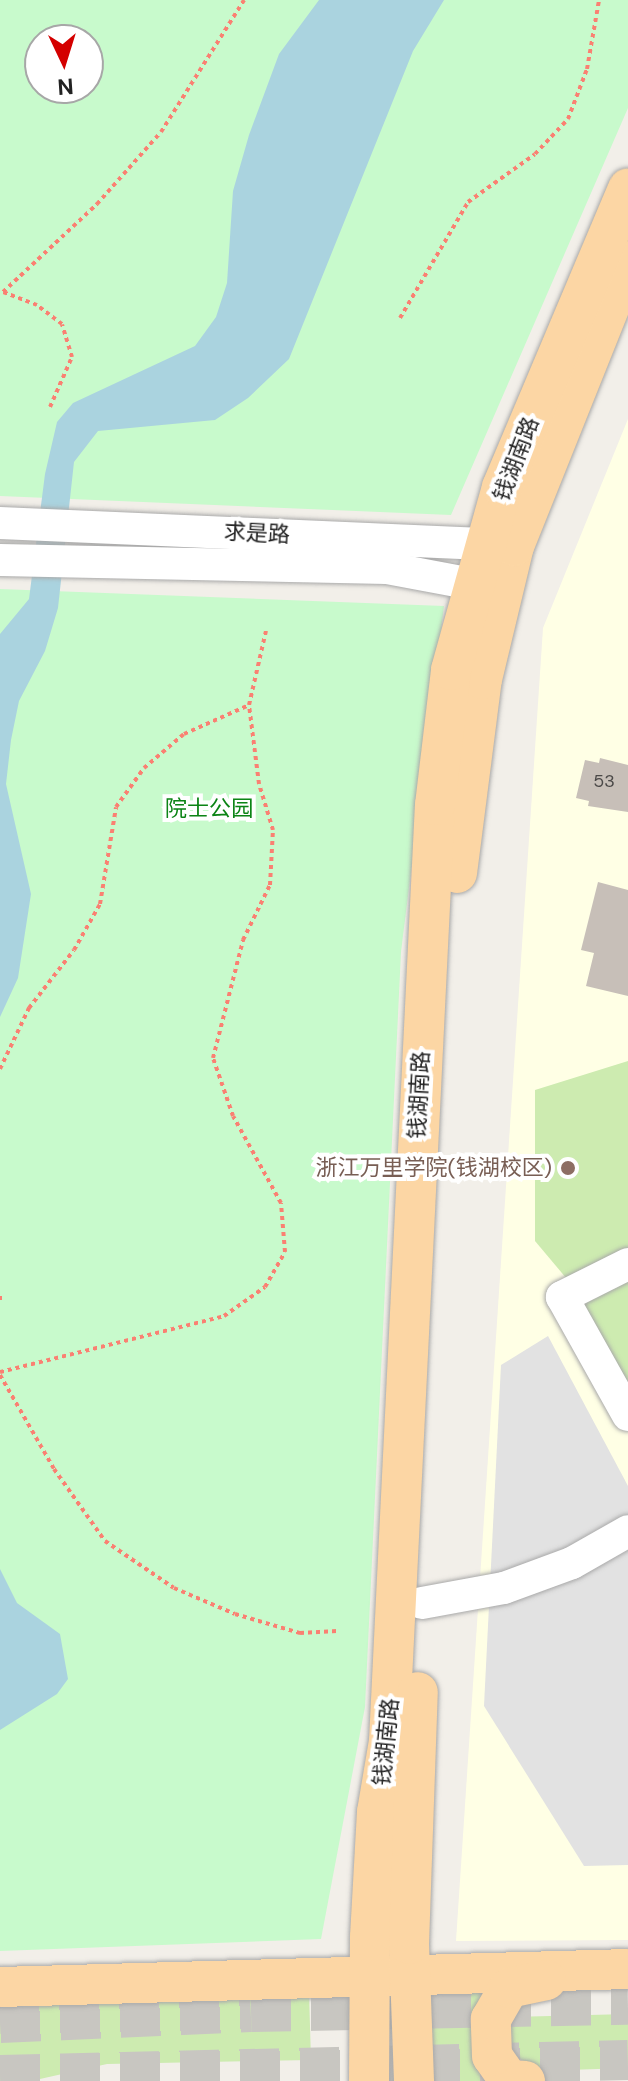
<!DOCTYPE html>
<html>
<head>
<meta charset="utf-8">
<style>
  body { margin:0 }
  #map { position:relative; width:628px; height:2081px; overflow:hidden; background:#f2efe9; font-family:"DM Sans","Noto Sans SC",sans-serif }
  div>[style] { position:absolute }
  .education>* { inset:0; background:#ffffe5 }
  .grass>* { inset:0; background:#cdebb0; transform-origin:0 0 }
  .park>* { inset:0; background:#c8facc }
  .parking>* { inset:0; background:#e2e2e2 }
  .water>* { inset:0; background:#aad3df }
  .building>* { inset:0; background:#c7bfb8 }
  .major-tunnel>* { height:40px; margin-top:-20px; transform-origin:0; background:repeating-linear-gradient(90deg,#c8c6c1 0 40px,transparent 0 60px) }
  .path>* { height:4px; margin-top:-2px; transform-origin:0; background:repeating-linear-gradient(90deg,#fa8072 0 4px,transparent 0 8px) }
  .roads { filter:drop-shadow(0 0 2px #a9a9a9) drop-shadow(0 0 2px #a9a9a9) }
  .minor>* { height:32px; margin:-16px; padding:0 16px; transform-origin:16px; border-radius:16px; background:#fff }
  .major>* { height:40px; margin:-20px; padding:0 20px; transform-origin:20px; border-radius:20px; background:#fcd6a4 }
  .dots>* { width:22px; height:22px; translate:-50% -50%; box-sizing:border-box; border:4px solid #fff; border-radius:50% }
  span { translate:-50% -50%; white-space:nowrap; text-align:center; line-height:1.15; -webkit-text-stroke:8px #fff; paint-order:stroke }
  .number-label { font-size:18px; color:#4b4948 }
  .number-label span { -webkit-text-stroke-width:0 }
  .street-label { font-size:22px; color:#222 }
  .park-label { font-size:22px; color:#0c8416 }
  .education-label { font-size:22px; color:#785e54 }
  .right { translate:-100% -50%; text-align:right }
  .north { position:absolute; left:24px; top:24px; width:80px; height:80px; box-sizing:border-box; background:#fff; border:2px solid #a7a7a7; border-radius:50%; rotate:176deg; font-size:22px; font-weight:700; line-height:32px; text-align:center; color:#222 }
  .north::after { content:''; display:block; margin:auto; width:28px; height:36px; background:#d40000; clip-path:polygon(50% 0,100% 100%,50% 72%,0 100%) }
</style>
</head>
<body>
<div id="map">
  <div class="education">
    <div style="clip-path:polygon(628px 419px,628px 1940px,456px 1941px,543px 628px)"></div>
  </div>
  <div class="grass">
    <div style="clip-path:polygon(628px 1061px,628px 1258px,572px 1285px,535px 1241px,535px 1090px)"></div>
    <div style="clip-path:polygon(628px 1274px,628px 1407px,577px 1300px)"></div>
    <div style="left:497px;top:1987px;width:94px;height:72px;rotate:87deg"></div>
    <div style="clip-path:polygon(309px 1992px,311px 2060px,107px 2064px,31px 2081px,0 2081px,0 2000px)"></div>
    <div style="clip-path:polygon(628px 2014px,628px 2068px,537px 2071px,509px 2051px,511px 2017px)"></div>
  </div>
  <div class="park">
    <div style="clip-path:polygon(evenodd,0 0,628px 0,628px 108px,451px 515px,0 496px,0 0,40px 40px,88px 40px,88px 88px,40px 88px,40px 40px)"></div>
    <div style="clip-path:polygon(0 589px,444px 606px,401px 952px,365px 1707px,321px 1939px,0 1951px)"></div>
  </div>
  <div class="parking">
    <div style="clip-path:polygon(548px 1336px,628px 1486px,628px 1865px,584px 1866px,484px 1706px,501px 1365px)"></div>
  </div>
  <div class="water">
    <div style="clip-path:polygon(319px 0,444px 0,413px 51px,289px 359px,248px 398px,215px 420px,98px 431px,74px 462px,58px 608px,45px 651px,19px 701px,11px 740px,6px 784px,31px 894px,18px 978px,0 1017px,0 634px,29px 599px,45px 474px,57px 422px,73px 403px,195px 346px,216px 317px,227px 283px,233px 191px,249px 135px,279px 54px)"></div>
    <div style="clip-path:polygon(0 1569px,17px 1603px,60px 1634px,68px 1679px,57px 1694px,0 1730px)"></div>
  </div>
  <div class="building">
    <div style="clip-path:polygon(600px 758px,628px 765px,628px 812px,588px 806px,589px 801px,576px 798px,585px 760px,599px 763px)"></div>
    <div style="clip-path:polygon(598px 882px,628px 890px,628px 996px,586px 986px,594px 953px,581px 950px)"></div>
  </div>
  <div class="major-tunnel">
    <div style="left:0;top:2023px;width:251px;rotate:-2.5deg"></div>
    <div style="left:251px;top:2012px;width:377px;rotate:-1.1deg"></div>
    <div style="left:0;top:2075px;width:628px;rotate:-1.37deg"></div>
  </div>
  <div class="path">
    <div style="left:400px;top:318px;width:134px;rotate:-59.6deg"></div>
    <div style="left:468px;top:202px;width:82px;rotate:-35.6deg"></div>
    <div style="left:535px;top:154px;width:48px;rotate:-46.7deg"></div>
    <div style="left:568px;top:119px;width:53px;rotate:-69.2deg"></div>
    <div style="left:587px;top:69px;width:70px;rotate:-80.1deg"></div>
    <div style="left:50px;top:407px;width:55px;rotate:-66.3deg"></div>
    <div style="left:72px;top:357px;width:34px;rotate:-107deg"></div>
    <div style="left:62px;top:324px;width:31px;rotate:-143deg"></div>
    <div style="left:37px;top:305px;width:36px;rotate:-159deg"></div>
    <div style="left:3px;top:292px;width:129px;rotate:-43.1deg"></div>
    <div style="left:97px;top:204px;width:96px;rotate:-48.4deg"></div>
    <div style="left:161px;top:132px;width:156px;rotate:-57.8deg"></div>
    <div style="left:0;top:1069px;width:68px;rotate:-64.6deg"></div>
    <div style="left:29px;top:1008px;width:73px;rotate:-52.2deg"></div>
    <div style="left:74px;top:950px;width:53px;rotate:-60.5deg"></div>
    <div style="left:100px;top:904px;width:98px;rotate:-80.6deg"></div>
    <div style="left:116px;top:807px;width:48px;rotate:-54.3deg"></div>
    <div style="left:144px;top:768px;width:52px;rotate:-40.4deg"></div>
    <div style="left:184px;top:734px;width:71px;rotate:-24deg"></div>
    <div style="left:249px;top:705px;width:76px;rotate:-77.1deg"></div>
    <div style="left:0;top:1296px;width:6px;rotate:90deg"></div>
    <div style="left:0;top:1372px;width:231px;rotate:-14deg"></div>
    <div style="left:224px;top:1316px;width:50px;rotate:-35.3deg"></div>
    <div style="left:265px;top:1287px;width:40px;rotate:-60.3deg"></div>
    <div style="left:285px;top:1252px;width:49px;rotate:-94.7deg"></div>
    <div style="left:281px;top:1203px;width:99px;rotate:-118.9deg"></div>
    <div style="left:233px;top:1116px;width:61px;rotate:-109deg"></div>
    <div style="left:213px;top:1058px;width:122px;rotate:-75.7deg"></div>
    <div style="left:243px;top:940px;width:61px;rotate:-63.9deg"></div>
    <div style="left:270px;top:885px;width:55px;rotate:-86.9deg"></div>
    <div style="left:273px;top:830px;width:48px;rotate:-106.9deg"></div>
    <div style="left:259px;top:784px;width:80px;rotate:-97.2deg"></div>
    <div style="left:0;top:1375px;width:108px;rotate:60.1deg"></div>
    <div style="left:54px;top:1469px;width:88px;rotate:54.7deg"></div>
    <div style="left:105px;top:1541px;width:83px;rotate:34.3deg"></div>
    <div style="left:174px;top:1588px;width:66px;rotate:23.1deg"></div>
    <div style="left:235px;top:1614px;width:68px;rotate:16.3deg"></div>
    <div style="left:300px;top:1633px;width:37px;rotate:-3deg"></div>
  </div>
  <div class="roads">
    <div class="minor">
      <div style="left:0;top:523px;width:508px;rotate:2.48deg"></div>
      <div style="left:0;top:560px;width:387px;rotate:1.2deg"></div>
      <div style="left:387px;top:568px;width:114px;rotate:10.6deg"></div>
      <div style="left:628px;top:1264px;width:74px;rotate:153.4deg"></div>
      <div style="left:562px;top:1297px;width:135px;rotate:60.8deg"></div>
      <div style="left:422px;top:1603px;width:83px;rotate:-10.4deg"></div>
      <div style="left:504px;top:1588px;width:72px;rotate:-20.2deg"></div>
      <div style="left:572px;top:1563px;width:64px;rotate:-29.7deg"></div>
    </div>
    <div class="major">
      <div style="left:457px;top:873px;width:196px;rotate:-82.7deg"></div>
      <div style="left:482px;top:679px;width:137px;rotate:-76.5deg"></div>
      <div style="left:514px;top:546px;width:307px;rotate:-68.2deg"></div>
      <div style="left:0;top:1987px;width:628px;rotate:-1.64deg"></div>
      <div style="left:369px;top:2081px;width:144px;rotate:-89.6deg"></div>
      <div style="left:370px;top:1937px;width:125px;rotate:-86.8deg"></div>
      <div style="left:377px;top:1812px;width:72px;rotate:-80.4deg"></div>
      <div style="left:389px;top:1741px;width:937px;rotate:-87.19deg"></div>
      <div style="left:435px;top:805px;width:136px;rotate:-83.2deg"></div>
      <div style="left:451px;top:670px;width:190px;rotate:-74.4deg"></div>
      <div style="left:502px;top:487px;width:324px;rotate:-67.1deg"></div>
      <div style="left:414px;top:2081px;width:137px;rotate:-92.1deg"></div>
      <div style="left:409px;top:1944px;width:252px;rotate:-88deg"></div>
      <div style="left:525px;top:2081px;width:16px;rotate:-176deg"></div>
      <div style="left:509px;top:2080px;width:29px;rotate:-125deg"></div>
      <div style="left:492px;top:2056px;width:37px;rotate:-92deg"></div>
      <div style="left:491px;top:2019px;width:36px;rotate:-60deg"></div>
      <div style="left:509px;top:1988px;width:38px;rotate:-12deg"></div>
    </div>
  </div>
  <div class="dots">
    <div style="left:568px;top:1168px;background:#8d6e63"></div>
  </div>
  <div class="number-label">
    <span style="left:604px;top:781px">53</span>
  </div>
  <div class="street-label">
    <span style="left:516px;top:459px;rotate:-69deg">钱湖南路</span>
    <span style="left:257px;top:533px;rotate:3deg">求是路</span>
    <span style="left:419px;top:1095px;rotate:-87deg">钱湖南路</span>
    <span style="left:386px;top:1742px;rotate:-84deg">钱湖南路</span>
  </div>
  <div class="park-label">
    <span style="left:209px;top:809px">院士公园</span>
  </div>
  <div class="education-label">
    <span class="right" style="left:552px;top:1168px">浙江万里学院(钱湖校区)</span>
  </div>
  <div class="north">N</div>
</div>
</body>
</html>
